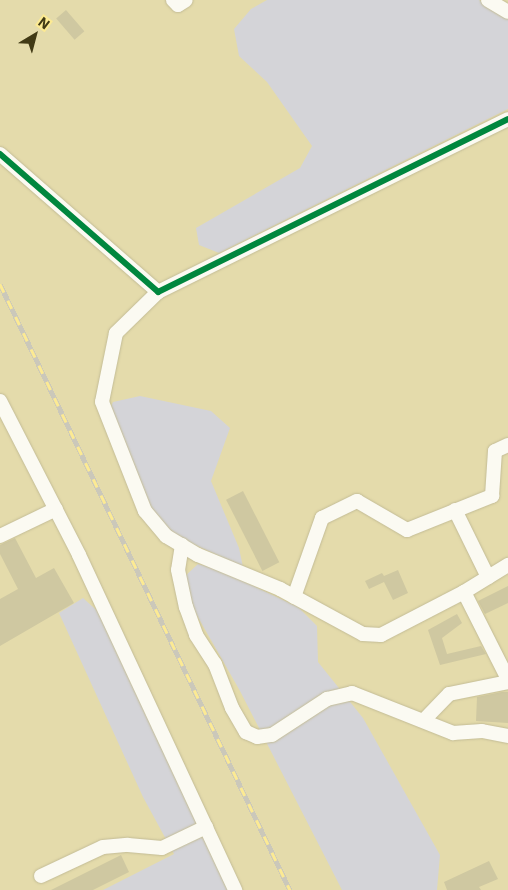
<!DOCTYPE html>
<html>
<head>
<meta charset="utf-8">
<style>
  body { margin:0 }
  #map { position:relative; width:508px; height:890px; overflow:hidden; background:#e4dbab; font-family:"IBM Plex Sans",sans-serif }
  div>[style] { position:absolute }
  .green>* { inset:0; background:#d4d4d8 }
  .building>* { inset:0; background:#cfc8a1; transform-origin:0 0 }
  .roads { filter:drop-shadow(0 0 1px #c3bc96) drop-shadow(0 0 1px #c3bc96) }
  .minor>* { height:14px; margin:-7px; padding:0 7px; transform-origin:7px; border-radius:7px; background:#fbfaf2 }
  .rail>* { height:5px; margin-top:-2.5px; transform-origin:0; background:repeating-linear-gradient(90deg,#fcea93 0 9px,#cbc8ba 0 18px); box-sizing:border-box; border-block:1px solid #cbc8ba }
  .cycleway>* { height:6px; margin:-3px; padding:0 3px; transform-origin:3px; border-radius:3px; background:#00873e }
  span { translate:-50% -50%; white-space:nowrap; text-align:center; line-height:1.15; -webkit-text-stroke:4.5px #fcea93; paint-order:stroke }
  .north { position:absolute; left:10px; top:10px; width:50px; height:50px; -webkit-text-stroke:4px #fcea93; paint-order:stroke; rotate:37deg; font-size:14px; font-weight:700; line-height:20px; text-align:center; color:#413a15 }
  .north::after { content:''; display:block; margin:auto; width:18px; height:22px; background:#413a15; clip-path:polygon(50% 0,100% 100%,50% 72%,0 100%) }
</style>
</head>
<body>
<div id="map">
  <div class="green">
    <div style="clip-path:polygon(267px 0,479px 0,508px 17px,508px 109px,219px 253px,199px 245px,196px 228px,300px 168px,312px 146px,267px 82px,239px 56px,234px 29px,251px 9px)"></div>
    <div style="clip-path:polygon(140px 396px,211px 411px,230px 428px,211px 481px,239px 548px,243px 567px,158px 528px,104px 421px,113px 402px)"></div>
    <div style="clip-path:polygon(198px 564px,220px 570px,298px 607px,317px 626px,318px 662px,363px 718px,440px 855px,437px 890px,342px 890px,240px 691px,191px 605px,183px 578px)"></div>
    <div style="clip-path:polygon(83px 598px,112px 624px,232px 890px,103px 890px,174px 854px,143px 797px,59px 613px)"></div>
  </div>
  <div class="building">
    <div style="left:66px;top:10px;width:28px;height:13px;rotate:49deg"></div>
    <div style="left:243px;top:491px;width:80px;height:19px;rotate:63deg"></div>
    <div style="clip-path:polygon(15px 538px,36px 578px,54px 568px,74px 603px,0 646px,0 599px,18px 589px,0 554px,0 545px)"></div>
    <div style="clip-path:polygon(398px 570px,408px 593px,393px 600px,384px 582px,369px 589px,365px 581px,382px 573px,384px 576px)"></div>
    <div style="clip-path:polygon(508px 586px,508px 603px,485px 614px,478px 601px)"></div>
    <div style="clip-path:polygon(457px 614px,462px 623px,442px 638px,447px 654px,481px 646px,486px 654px,440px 665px,428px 630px)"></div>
    <div style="clip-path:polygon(502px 692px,508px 692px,508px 723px,476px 721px,477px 697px)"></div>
    <div style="clip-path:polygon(121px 855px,129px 872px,93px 890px,51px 890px)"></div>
    <div style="clip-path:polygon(489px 861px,498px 879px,479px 887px,481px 890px,447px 890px,444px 882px)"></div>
  </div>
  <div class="roads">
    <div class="minor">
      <div style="left:173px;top:0;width:7px;rotate:45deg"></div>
      <div style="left:178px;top:5px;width:9px;rotate:-32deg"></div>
      <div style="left:488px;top:0;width:23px;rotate:31deg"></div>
      <div style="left:0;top:154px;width:210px;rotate:41.1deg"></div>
      <div style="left:158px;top:292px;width:390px;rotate:-26.3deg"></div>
      <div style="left:158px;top:292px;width:59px;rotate:135.7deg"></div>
      <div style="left:116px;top:333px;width:70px;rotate:101.5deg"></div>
      <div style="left:102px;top:402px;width:117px;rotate:68.5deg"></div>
      <div style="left:145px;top:511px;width:33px;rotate:50deg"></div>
      <div style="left:166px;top:536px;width:37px;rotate:31deg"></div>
      <div style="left:198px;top:555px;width:89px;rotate:22.5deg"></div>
      <div style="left:280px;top:589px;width:94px;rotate:28.5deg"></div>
      <div style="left:363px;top:634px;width:18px;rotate:3deg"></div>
      <div style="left:381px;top:635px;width:93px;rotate:-27.4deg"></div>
      <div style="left:464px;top:592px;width:52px;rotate:-31.5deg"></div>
      <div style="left:0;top:401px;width:173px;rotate:62.8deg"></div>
      <div style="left:79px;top:555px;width:370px;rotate:65deg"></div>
      <div style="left:455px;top:510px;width:75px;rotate:63.8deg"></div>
      <div style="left:0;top:536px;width:62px;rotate:-25.7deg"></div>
      <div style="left:182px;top:545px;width:25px;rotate:99deg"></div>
      <div style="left:178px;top:570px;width:38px;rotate:78deg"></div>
      <div style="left:186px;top:607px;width:30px;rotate:70deg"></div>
      <div style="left:196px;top:635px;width:35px;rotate:57deg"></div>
      <div style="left:215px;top:664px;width:47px;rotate:68.9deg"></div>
      <div style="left:232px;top:708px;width:28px;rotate:60deg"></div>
      <div style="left:246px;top:732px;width:12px;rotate:24deg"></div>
      <div style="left:257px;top:737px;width:15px;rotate:-8deg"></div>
      <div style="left:272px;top:735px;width:66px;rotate:-33.2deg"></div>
      <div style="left:327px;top:699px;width:26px;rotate:-13deg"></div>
      <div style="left:352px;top:693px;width:109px;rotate:21.6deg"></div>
      <div style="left:453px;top:733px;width:29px;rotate:-4deg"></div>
      <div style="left:482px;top:731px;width:26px;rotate:11deg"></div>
      <div style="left:464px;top:592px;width:97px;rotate:63.2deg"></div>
      <div style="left:294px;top:597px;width:84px;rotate:-70.5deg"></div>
      <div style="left:322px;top:518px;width:39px;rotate:-26deg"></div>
      <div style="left:357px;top:501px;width:58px;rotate:30.1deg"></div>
      <div style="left:407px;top:530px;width:92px;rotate:-21.8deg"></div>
      <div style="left:492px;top:496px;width:45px;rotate:-86.2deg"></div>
      <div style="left:495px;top:451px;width:14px;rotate:-25deg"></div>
      <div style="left:424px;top:720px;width:36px;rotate:-46deg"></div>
      <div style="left:449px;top:694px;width:60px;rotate:-11.5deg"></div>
      <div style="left:41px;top:876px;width:68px;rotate:-25.1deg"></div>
      <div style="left:103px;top:847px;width:25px;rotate:-5deg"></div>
      <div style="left:128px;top:845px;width:34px;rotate:5deg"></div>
      <div style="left:162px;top:848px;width:49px;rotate:-25.5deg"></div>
    </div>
  </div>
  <div class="rail">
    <div style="left:0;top:284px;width:672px;rotate:64.43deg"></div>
  </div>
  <div class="cycleway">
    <div style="left:0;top:154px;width:210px;rotate:41.1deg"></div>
    <div style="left:158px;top:292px;width:390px;rotate:-26.3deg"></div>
  </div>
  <div class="north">N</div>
</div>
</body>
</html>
